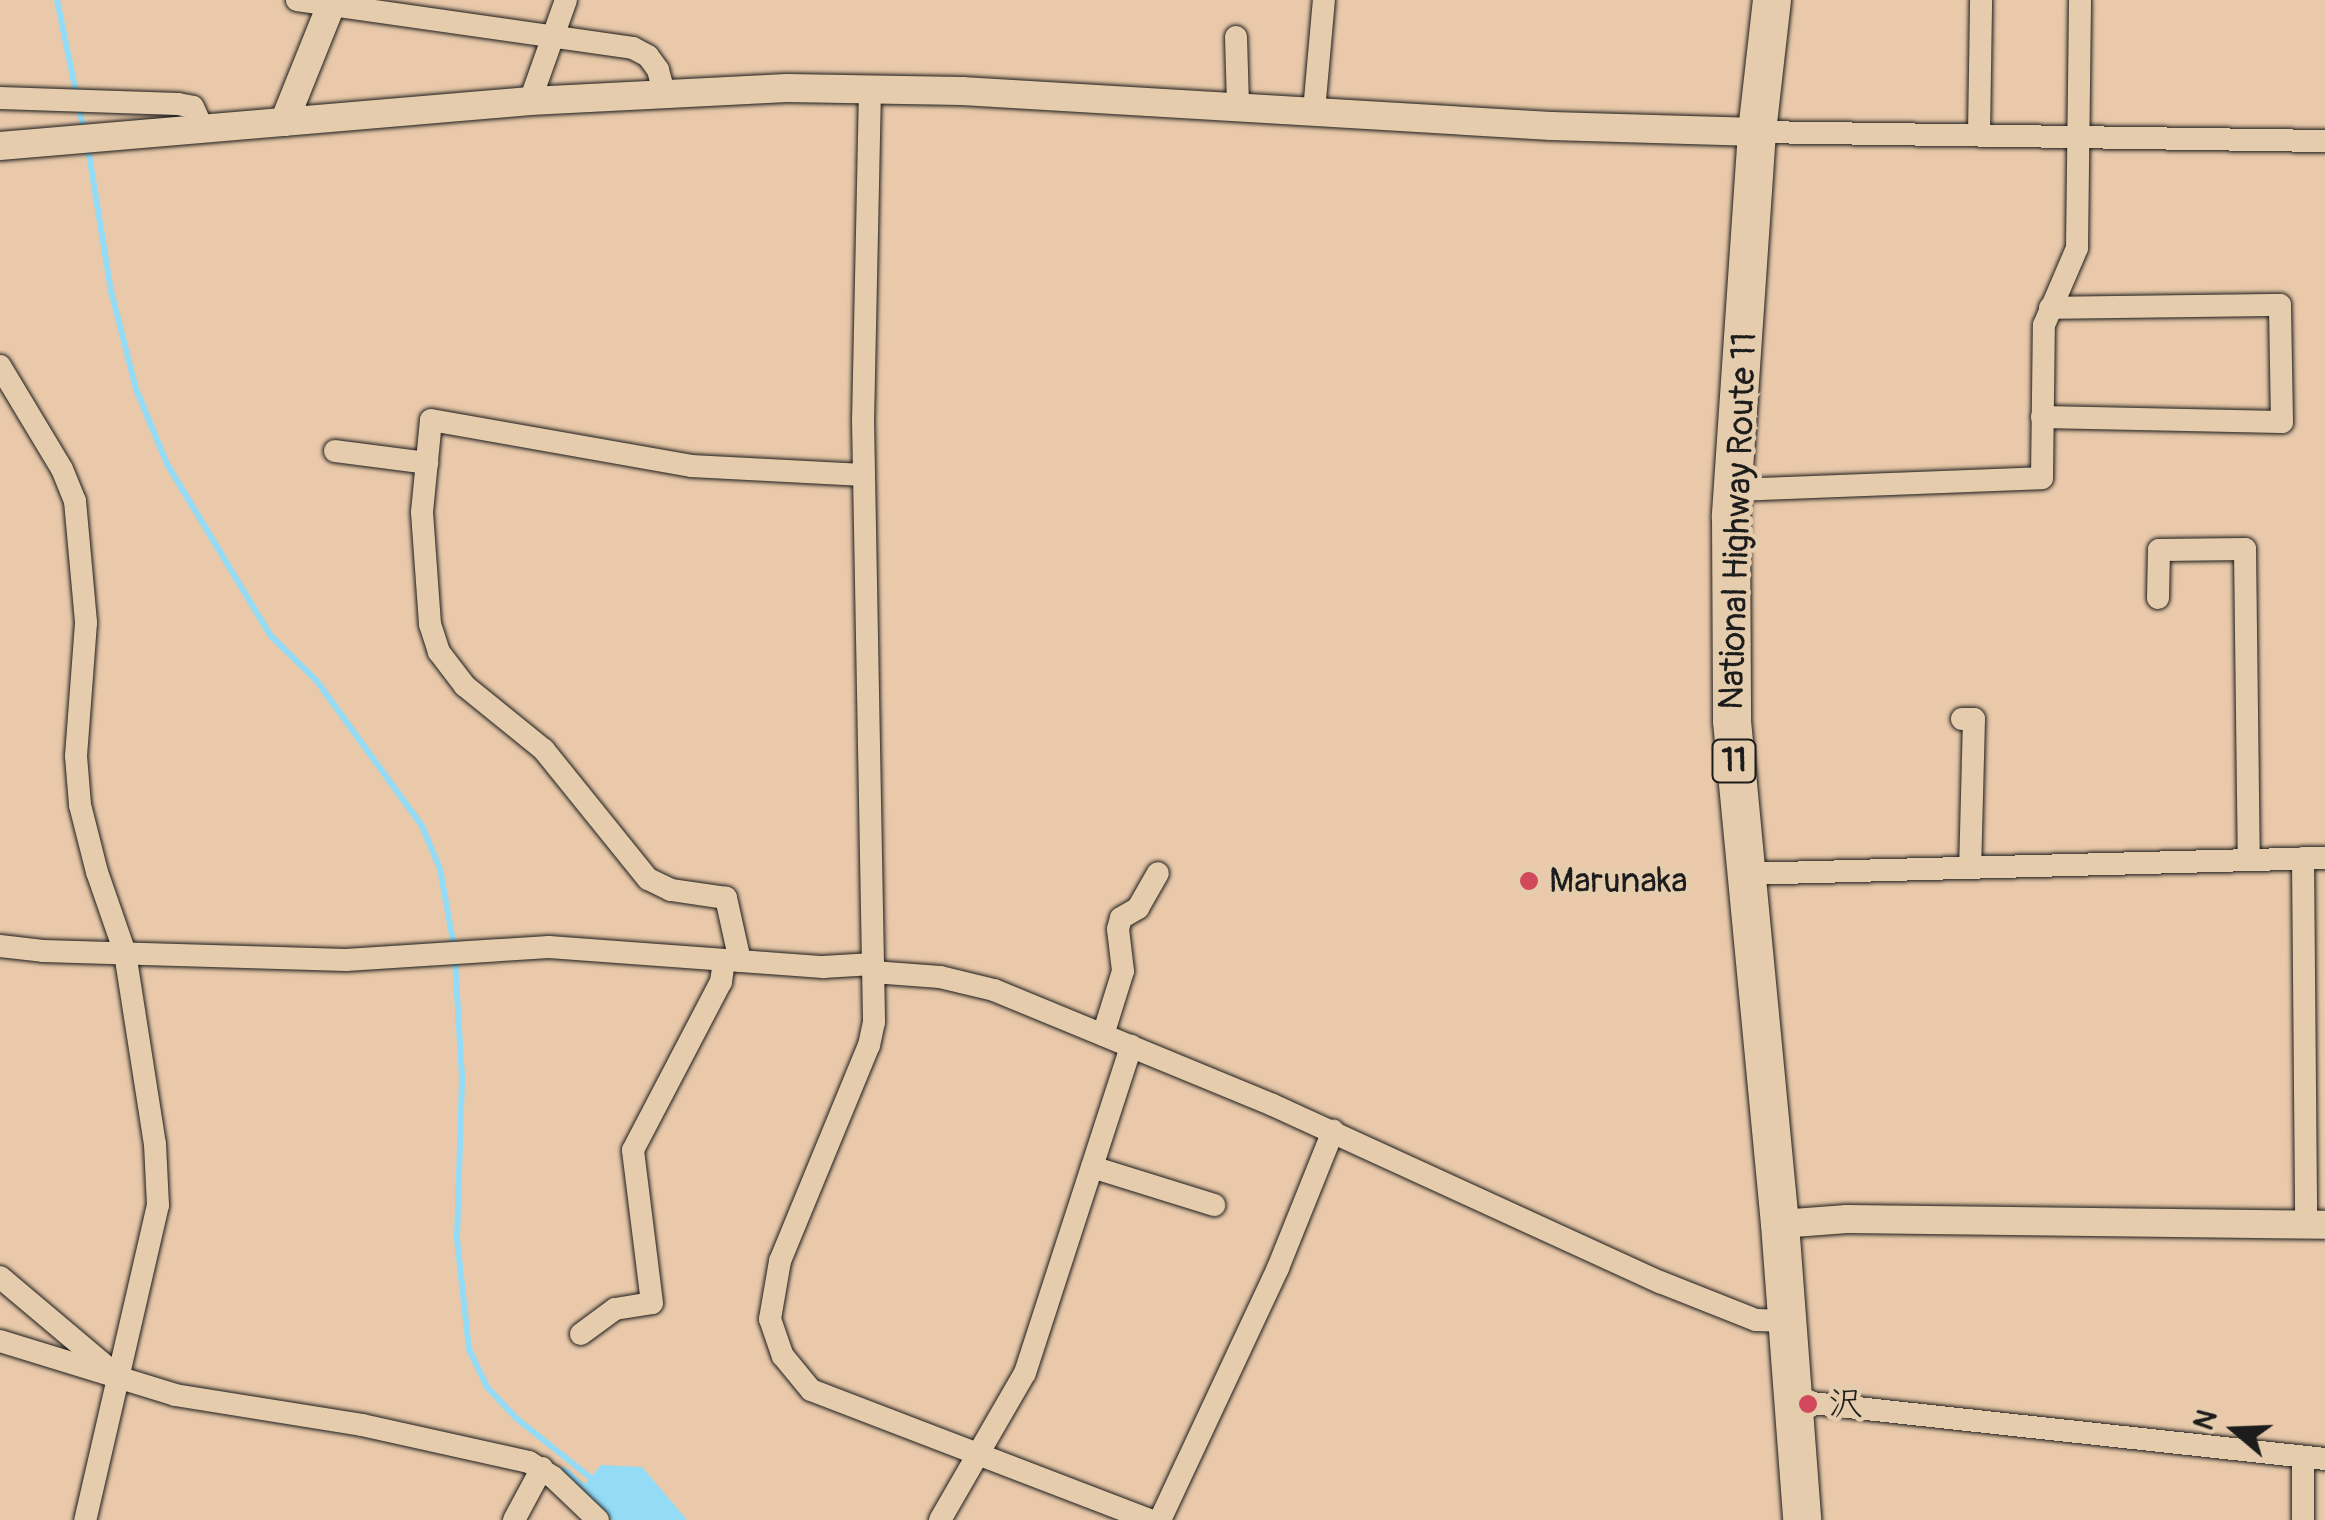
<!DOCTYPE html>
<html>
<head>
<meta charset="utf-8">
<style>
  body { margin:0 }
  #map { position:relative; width:2325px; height:1520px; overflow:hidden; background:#e9c9aa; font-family:Pangolin,"Klee One",sans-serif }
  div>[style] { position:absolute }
  .water>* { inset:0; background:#94dbf6 }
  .stream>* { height:6px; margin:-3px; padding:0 3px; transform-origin:3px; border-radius:3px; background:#94dbf6 }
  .roads { filter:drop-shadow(0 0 2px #1c1c1c) drop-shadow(0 0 2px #1c1c1c) }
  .minor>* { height:22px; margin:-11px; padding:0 11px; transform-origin:11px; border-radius:11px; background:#e4ccac }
  .tertiary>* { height:28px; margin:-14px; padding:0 14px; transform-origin:14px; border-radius:14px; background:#e4ccac }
  .trunk>* { height:38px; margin:-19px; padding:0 19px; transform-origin:19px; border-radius:19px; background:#e4ccac }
  .dots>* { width:28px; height:28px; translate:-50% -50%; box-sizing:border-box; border:5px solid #e4ccac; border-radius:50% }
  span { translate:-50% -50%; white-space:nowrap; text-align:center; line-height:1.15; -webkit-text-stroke:9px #e4ccac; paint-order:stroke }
  .shield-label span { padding:2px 8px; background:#e4ccac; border:2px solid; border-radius:8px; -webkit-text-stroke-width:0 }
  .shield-label { font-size:32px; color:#1c1c1c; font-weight:700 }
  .street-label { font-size:35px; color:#1c1c1c }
  .poi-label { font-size:35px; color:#1c1c1c }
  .left { translate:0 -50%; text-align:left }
  .north { position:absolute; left:2185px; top:1380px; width:100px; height:100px; -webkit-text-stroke:8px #e4ccac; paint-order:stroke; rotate:289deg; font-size:28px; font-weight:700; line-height:40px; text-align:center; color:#1c1c1c }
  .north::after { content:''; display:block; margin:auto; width:35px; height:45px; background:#1c1c1c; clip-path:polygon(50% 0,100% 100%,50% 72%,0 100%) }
</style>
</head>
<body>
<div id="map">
  <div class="water">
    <div style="clip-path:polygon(601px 1465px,642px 1467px,687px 1520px,612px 1520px,558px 1467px,567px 1468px,585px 1484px)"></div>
  </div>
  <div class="stream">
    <div style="left:57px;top:0;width:134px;rotate:78.4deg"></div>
    <div style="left:88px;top:148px;width:145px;rotate:80.9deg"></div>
    <div style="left:111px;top:291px;width:101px;rotate:75.7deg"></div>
    <div style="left:136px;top:389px;width:81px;rotate:67.5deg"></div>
    <div style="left:167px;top:464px;width:200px;rotate:58.9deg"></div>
    <div style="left:270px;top:635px;width:64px;rotate:44.4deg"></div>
    <div style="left:316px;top:680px;width:180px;rotate:54deg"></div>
    <div style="left:422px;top:826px;width:47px;rotate:67.3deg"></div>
    <div style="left:440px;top:869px;width:79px;rotate:79.8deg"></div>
    <div style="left:455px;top:960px;width:119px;rotate:86.6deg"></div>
    <div style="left:462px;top:1079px;width:160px;rotate:91.8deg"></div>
    <div style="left:457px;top:1239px;width:111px;rotate:83.8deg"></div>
    <div style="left:469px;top:1349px;width:42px;rotate:64.7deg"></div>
    <div style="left:487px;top:1387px;width:42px;rotate:46.9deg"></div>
    <div style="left:516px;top:1418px;width:102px;rotate:38.7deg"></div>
  </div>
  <div class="roads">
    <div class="minor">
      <div style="left:297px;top:0;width:339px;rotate:8.1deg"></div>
      <div style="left:633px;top:48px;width:17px;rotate:28deg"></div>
      <div style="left:648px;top:56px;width:17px;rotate:54deg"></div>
      <div style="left:658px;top:70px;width:23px;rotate:75deg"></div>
      <div style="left:1236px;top:37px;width:69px;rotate:88.3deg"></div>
      <div style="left:870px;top:89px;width:330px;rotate:91.2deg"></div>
      <div style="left:863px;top:419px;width:603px;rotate:88.95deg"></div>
      <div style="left:874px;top:1022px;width:24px;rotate:102deg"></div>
      <div style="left:869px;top:1045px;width:234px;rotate:112.4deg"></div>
      <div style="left:780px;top:1261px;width:59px;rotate:99.8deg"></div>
      <div style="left:770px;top:1319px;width:39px;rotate:71deg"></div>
      <div style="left:783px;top:1356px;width:44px;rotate:50.5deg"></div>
      <div style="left:811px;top:1390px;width:362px;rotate:21deg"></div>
      <div style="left:0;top:98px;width:178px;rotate:1.9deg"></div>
      <div style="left:178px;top:104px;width:15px;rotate:11deg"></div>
      <div style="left:193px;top:107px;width:24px;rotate:66deg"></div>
      <div style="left:530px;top:101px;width:107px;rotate:-70.4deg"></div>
      <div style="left:1314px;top:111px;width:111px;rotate:-84.9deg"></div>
      <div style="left:1757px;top:132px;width:568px;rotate:0.91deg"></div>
      <div style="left:1979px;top:134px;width:134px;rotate:-89.1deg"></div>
      <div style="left:0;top:366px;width:120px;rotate:59deg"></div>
      <div style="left:62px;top:469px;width:35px;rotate:68deg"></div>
      <div style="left:75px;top:501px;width:122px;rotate:84.8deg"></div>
      <div style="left:86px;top:623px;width:133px;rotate:94.3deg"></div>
      <div style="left:76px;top:756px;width:49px;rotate:85.3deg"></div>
      <div style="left:80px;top:805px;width:69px;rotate:75.8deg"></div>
      <div style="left:97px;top:872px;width:86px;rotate:70.9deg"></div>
      <div style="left:125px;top:953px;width:193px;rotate:81.1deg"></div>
      <div style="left:155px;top:1144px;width:61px;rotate:87.2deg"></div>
      <div style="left:158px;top:1205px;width:323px;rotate:103deg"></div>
      <div style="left:2042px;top:417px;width:240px;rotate:1.2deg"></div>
      <div style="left:2282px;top:422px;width:117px;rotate:-91deg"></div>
      <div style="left:2280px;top:305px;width:230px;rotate:179.3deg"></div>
      <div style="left:335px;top:451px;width:93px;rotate:7.4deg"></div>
      <div style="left:1733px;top:490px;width:309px;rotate:-2.2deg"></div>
      <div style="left:2042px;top:478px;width:153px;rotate:-89.3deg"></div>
      <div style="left:2044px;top:325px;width:84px;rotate:-66.8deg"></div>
      <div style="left:2077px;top:248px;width:248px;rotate:-89.3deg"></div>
      <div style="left:2158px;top:598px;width:48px;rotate:-88.8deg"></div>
      <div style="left:2159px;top:550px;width:86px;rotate:-0.7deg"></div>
      <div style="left:2245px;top:549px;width:311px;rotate:89.3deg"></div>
      <div style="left:1962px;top:719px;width:12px"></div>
      <div style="left:1974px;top:719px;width:149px;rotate:91.5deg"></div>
      <div style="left:2303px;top:858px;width:367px;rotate:89.5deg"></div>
      <div style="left:1744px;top:874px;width:581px;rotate:-1.58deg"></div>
      <div style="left:0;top:946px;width:43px;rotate:6.6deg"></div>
      <div style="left:43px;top:951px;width:303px;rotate:1.7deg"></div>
      <div style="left:346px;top:960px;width:203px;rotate:-3.7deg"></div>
      <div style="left:549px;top:947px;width:275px;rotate:4.2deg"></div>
      <div style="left:823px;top:967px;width:50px;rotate:-3.4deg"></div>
      <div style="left:740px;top:961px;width:65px;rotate:-102.5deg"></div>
      <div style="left:726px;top:898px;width:56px;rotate:-171.7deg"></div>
      <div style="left:671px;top:890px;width:25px;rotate:-154deg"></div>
      <div style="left:648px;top:879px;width:166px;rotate:-128.9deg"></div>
      <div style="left:544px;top:750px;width:102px;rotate:-141deg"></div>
      <div style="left:465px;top:686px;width:43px;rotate:-127.4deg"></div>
      <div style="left:439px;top:652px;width:29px;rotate:-108deg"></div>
      <div style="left:430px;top:624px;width:112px;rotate:-94.1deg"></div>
      <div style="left:422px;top:512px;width:92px;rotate:-84.4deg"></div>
      <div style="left:431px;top:420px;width:264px;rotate:10deg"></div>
      <div style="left:691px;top:466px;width:173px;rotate:3deg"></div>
      <div style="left:873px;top:972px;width:67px;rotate:4.3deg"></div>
      <div style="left:940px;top:977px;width:56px;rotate:13.5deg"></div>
      <div style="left:994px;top:990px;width:302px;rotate:22.4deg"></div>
      <div style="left:1273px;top:1105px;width:426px;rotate:24.6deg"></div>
      <div style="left:1660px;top:1282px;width:103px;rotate:21.6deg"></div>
      <div style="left:1756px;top:1320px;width:30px;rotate:2deg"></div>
      <div style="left:1103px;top:1035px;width:67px;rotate:-72.6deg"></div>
      <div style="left:1123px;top:971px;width:42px;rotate:-96.8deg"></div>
      <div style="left:1118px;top:929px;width:11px;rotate:-75deg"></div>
      <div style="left:1121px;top:918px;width:20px;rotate:-30deg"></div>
      <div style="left:1138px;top:908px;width:40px;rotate:-60.3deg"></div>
      <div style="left:1092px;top:1167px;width:128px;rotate:17.3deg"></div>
      <div style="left:0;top:1277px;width:141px;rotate:40.1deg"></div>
      <div style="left:581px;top:1334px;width:42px;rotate:-36.3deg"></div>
      <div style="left:615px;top:1309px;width:37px;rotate:-9deg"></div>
      <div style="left:652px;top:1303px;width:154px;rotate:-97.1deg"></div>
      <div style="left:633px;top:1150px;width:190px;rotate:-62.4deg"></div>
      <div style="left:721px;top:982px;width:22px;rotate:-82deg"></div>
      <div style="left:0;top:1341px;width:183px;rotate:17.1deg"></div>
      <div style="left:175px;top:1395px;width:189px;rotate:9.1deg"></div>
      <div style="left:362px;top:1425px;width:171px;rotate:12.5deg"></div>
      <div style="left:529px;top:1462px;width:28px;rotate:32deg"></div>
      <div style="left:553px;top:1477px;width:62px;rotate:43.7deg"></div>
      <div style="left:1793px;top:1401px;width:535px;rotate:6.22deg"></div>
      <div style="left:514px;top:1520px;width:59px;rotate:-61.7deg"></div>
      <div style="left:940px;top:1520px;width:170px;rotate:-60deg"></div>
      <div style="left:1025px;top:1373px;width:344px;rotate:-72deg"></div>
      <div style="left:1160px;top:1520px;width:278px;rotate:-64.9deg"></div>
      <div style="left:1278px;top:1268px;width:148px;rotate:-68.1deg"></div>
      <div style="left:2303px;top:1520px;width:63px;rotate:-90deg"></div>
    </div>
    <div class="tertiary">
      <div style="left:284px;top:122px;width:131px;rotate:-68.1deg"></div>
      <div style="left:0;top:146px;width:532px;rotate:-4.85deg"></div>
      <div style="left:530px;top:101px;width:257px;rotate:-2.9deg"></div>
      <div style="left:787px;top:88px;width:175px;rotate:1deg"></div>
      <div style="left:962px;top:91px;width:590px;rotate:3.4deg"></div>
      <div style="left:1551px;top:126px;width:206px;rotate:1.7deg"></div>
      <div style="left:1780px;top:1224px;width:67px;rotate:-4.3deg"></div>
      <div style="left:1847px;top:1219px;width:478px;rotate:0.7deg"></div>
    </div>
    <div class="trunk">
      <div style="left:1772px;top:0;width:133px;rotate:96.5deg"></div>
      <div style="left:1757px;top:132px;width:386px;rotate:93.9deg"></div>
      <div style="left:1731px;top:517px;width:204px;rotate:89.7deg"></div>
      <div style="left:1732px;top:721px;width:505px;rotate:84.55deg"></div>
      <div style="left:1780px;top:1224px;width:297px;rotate:85.7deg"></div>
    </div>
  </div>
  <div class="dots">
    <div style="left:1529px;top:881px;background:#d1495b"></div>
    <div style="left:1808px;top:1404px;background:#d1495b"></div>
  </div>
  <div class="shield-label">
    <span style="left:1734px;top:761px">11</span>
  </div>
  <div class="street-label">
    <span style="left:1738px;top:521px;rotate:-88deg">National Highway Route 11</span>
  </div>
  <div class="poi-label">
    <span class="left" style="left:1549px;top:881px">Marunaka</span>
    <span class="left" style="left:1828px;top:1404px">沢</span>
  </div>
  <div class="north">N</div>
</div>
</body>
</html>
